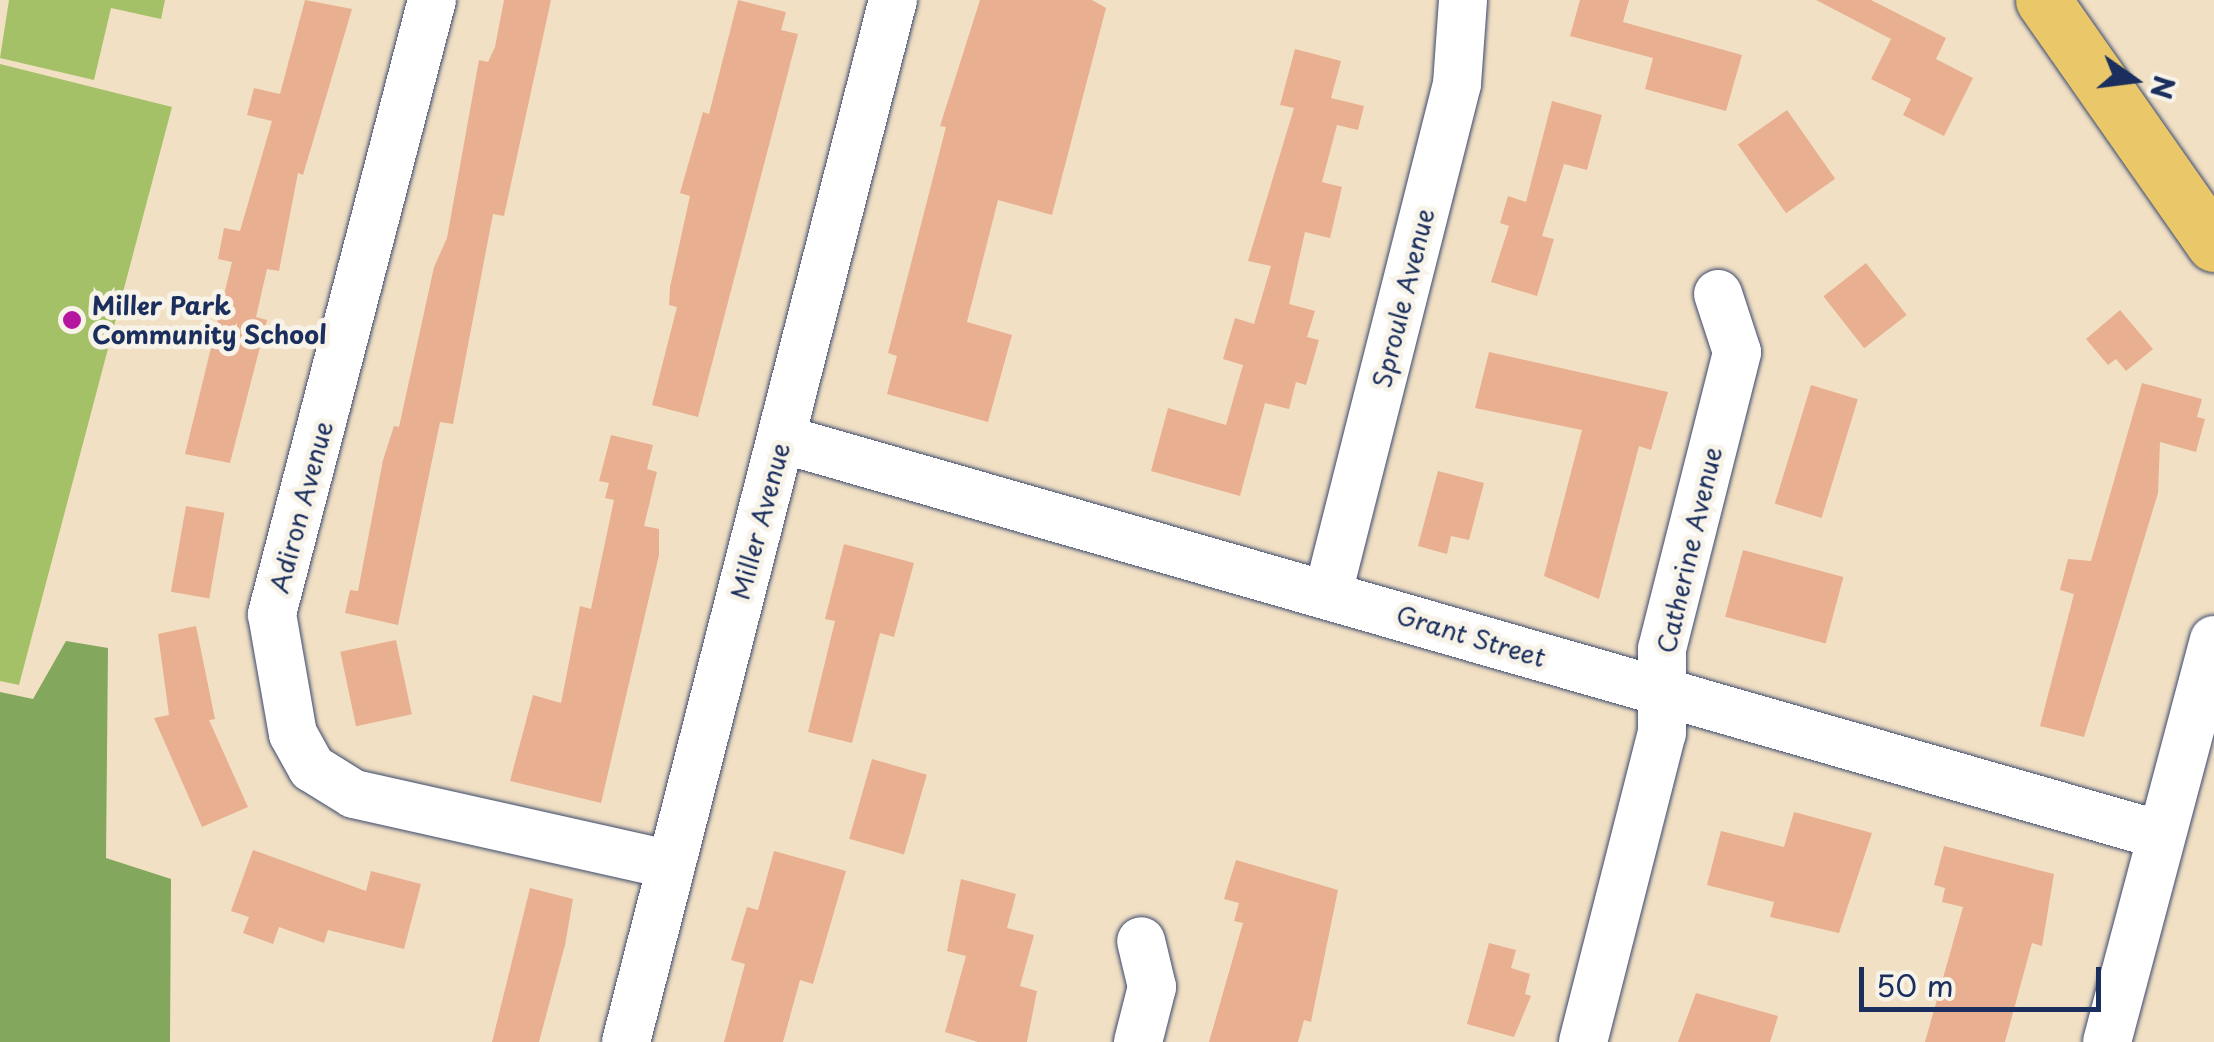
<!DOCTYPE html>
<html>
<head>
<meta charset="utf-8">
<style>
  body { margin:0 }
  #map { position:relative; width:2214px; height:1042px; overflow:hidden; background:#f2e0c4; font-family:"Playpen Sans",sans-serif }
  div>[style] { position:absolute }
  .green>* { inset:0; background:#a4c168 }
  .forest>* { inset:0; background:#83a75c }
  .building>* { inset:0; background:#e8b090; transform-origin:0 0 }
  .roads { filter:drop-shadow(0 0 2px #3b4a6d) drop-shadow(0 0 2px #3b4a6d) }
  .minor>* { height:48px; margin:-24px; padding:0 24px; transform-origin:24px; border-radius:24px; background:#fff }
  .major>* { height:55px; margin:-27.5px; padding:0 27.5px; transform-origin:27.5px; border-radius:27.5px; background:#eac769 }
  .dots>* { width:28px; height:28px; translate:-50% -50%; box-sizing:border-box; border:5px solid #f7f3e8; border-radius:50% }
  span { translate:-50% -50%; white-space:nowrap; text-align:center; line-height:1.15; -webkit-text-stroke:10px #f7f3e8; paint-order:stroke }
  .street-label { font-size:25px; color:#1b2f5e }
  .poi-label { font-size:25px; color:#1b2f5e; font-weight:700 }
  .left { translate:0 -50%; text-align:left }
  .north { position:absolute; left:2084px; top:30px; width:100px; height:100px; -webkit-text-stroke:8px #f7f3e8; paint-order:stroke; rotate:104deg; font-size:28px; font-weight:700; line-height:40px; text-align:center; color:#1b2f5e }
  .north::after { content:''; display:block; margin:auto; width:35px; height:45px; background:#1b2f5e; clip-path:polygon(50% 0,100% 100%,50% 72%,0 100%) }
  .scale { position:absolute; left:1859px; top:967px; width:242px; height:45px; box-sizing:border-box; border:5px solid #1b2f5e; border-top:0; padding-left:12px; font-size:30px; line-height:35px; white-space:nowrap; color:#1b2f5e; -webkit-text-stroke:8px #f7f3e8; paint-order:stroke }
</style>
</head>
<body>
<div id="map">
  <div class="green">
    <div style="clip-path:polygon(9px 0,165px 0,161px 19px,111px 8px,94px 80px,0 58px)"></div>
    <div style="clip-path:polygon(0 64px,172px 107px,19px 685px,0 681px)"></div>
  </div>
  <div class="forest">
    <div style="clip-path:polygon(66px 641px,108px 648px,106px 858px,171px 879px,170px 1042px,0 1042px,0 692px,33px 699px)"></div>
  </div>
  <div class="building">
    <div style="clip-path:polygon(305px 0,352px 9px,303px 175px,298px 173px,279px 271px,267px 269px,256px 317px,267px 320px,230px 463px,185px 454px,232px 262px,218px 259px,224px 228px,240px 231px,272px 121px,247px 115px,254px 88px,280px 94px)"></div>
    <div style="clip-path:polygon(504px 0,551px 0,504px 216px,493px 214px,453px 424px,440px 422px,398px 625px,345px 613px,350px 590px,358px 591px,383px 460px,394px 426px,399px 427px,434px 267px,447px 238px,479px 60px,488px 62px,495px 47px)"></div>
    <div style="clip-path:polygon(738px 0,786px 12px,781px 30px,798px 34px,698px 417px,652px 405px,677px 307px,669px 305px,670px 287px,690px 196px,680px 193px,703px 112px,709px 114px)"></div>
    <div style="clip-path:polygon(980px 0,1092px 0,1106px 8px,1052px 215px,998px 200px,967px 322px,1012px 335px,988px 422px,887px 394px,897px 356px,888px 353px,946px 127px,940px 126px)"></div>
    <div style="clip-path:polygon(1580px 0,1629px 0,1623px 22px,1742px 55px,1726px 111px,1645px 89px,1653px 58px,1570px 36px)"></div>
    <div style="clip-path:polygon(1816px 0,1871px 0,1946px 38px,1936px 59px,1973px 78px,1944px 136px,1903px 115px,1911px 99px,1871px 79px,1891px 39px)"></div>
    <div style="clip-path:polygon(1295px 49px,1341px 61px,1331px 98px,1364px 106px,1358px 130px,1337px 125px,1322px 182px,1342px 187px,1330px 238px,1305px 232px,1289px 304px,1315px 311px,1307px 337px,1319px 340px,1306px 385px,1296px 382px,1289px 409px,1265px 403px,1240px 496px,1151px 471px,1168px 408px,1226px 425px,1243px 365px,1223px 359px,1235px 318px,1254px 324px,1271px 266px,1248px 261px,1294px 108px,1280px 105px)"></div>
    <div style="clip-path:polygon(1552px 101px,1602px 115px,1587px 170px,1564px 164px,1542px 236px,1554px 239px,1537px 296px,1491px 282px,1509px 226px,1500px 223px,1508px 196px,1526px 202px)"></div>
    <div style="left:1787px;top:110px;width:84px;height:60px;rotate:55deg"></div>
    <div style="left:1866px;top:263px;width:66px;height:54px;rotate:52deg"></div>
    <div style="clip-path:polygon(2120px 310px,2153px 349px,2126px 371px,2116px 359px,2108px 365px,2086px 339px)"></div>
    <div style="clip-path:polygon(1489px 352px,1668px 392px,1651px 450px,1639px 446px,1599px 599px,1544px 576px,1582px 430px,1475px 408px)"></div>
    <div style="clip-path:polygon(2142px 383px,2202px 399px,2197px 417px,2205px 419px,2196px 452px,2160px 442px,2158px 493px,2084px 737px,2040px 726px,2074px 594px,2060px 590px,2068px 559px,2091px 561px)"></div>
    <div style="left:1811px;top:385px;width:49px;height:124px;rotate:17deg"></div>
    <div style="clip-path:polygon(611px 435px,653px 445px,647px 469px,657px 472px,644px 526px,659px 529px,659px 555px,601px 803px,510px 781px,533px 695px,561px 703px,580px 606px,591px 609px,614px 500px,605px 498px,609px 483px,599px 481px)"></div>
    <div style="clip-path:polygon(1438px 471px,1484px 483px,1469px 540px,1451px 536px,1447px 554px,1418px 546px)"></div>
    <div style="left:186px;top:506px;width:39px;height:87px;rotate:10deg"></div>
    <div style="clip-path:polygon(844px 544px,914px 563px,894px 637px,880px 633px,852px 743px,808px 732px,835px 621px,825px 619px)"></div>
    <div style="left:1743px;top:550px;width:104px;height:69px;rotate:15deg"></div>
    <div style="clip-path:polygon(196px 626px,215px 719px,209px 720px,248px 807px,202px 827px,154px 718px,169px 715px,158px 634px)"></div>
    <div style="left:396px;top:640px;width:76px;height:57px;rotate:78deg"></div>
    <div style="left:872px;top:759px;width:57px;height:83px;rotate:16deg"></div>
    <div style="clip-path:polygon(1794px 812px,1872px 833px,1839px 933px,1770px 917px,1774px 902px,1707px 885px,1721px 831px,1784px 847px)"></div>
    <div style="clip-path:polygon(1944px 846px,2054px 874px,2042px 946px,2032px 943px,2005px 1042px,1925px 1042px,1963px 907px,1942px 902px,1945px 888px,1934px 885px)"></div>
    <div style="clip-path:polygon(253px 850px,366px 891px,371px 871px,421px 884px,404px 949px,328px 930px,324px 943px,279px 927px,273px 944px,243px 933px,249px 917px,231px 911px)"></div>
    <div style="clip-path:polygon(774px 851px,846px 871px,813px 984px,800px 980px,783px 1042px,724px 1042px,745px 964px,731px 960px,747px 907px,758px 910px)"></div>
    <div style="clip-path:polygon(1236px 860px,1338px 890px,1311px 1022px,1304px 1020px,1298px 1042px,1209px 1042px,1243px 923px,1234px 921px,1239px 903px,1224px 899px)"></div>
    <div style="clip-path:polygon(961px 879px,1016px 894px,1007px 928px,1034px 935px,1020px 986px,1037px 991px,1027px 1042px,978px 1042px,945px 1032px,966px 956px,947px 951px)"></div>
    <div style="clip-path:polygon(530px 888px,573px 899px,565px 945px,539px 1042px,492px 1042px)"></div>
    <div style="clip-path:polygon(1489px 943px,1516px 950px,1511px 968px,1530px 974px,1525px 994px,1531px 996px,1514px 1037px,1467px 1024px)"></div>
    <div style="clip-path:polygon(1696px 993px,1778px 1016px,1770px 1042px,1678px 1042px)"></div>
  </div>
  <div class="roads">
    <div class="minor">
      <div style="left:432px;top:0;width:635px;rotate:104.61deg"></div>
      <div style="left:272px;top:614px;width:122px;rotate:80.1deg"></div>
      <div style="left:293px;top:734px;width:39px;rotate:61deg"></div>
      <div style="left:312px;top:768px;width:49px;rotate:31.8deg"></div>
      <div style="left:354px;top:794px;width:322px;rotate:12.6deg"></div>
      <div style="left:782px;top:439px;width:1434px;rotate:16.03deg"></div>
      <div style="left:1328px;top:593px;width:525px;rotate:-75.78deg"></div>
      <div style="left:1457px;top:84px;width:84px;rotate:-85.9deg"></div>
      <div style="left:626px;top:1042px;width:1076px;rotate:-75.63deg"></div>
      <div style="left:1138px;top:1042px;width:57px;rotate:-75.7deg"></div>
      <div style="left:1152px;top:987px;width:47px;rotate:-103.4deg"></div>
      <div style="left:1583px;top:1042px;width:319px;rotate:-75.7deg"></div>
      <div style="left:1662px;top:733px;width:84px;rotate:-90deg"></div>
      <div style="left:1662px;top:649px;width:306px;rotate:-75.8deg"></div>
      <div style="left:1737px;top:352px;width:61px;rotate:-108.1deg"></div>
      <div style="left:2107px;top:1042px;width:416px;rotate:-75.1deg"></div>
    </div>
    <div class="major">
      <div style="left:2043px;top:0;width:298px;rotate:55deg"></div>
    </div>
  </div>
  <div class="dots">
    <div style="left:72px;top:320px;background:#b5179e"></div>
  </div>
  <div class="street-label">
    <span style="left:1403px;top:298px;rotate:-76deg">Sproule Avenue</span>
    <span style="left:301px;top:507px;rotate:-75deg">Adiron Avenue</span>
    <span style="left:760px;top:521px;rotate:-75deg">Miller Avenue</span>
    <span style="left:1689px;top:550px;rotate:-77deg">Catherine Avenue</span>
    <span style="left:1471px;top:636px;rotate:17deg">Grant Street</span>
  </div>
  <div class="poi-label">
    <span class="left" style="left:92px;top:320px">Miller Park<br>Community School</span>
  </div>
  <div class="north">N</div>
  <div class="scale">50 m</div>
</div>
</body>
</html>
